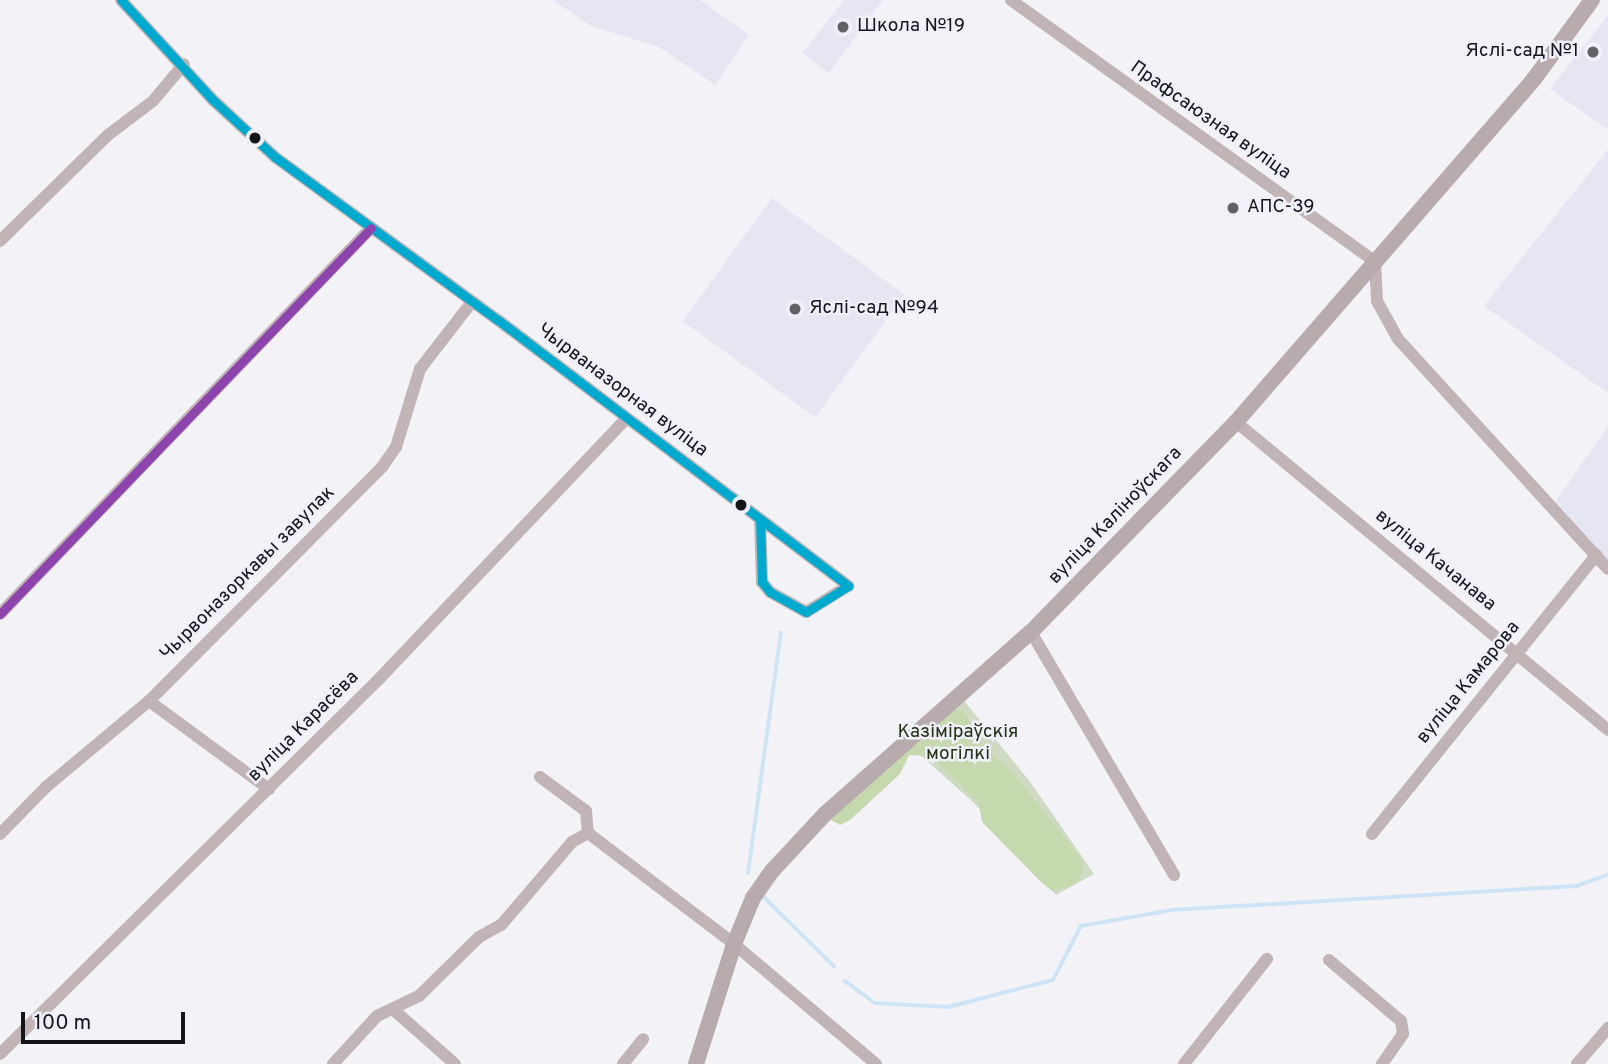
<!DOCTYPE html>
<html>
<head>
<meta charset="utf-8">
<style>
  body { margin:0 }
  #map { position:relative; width:1608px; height:1064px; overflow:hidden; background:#f2f2f7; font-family:Overpass,sans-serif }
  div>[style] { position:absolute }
  .built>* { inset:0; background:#e5e6f2; transform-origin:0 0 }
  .green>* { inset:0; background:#cfdac3 }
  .forest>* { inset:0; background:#c6d8ae }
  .stream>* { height:3.5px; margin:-1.75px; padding:0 1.75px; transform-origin:1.75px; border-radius:1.75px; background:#cee4f5 }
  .minor>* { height:12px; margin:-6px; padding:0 6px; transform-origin:6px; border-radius:6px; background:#c0b4b6 }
  .major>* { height:16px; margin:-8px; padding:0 8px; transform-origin:8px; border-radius:8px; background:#b8abae }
  .bus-1>* { height:9px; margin:-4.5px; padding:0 4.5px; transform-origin:4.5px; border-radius:4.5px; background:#00a9ce }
  .bus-2>* { height:9px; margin:-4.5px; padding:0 4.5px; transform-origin:4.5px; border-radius:4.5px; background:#8e44ad }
  .dots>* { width:19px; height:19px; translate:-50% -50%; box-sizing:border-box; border:4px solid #eff0fa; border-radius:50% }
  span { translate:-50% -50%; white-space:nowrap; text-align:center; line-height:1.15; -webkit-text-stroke:5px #eff0fa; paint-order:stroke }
  .poi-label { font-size:19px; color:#141518 }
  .left { translate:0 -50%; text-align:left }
  .right { translate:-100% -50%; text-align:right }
  .street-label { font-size:19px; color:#141518 }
  .park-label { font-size:19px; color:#263312 }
  .scale { position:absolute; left:21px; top:1012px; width:164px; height:32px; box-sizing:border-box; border:4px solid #141518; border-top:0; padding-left:9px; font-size:21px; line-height:24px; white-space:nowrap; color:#141518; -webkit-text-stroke:5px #eff0fa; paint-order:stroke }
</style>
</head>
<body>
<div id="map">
  <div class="built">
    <div style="clip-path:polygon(553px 0,700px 0,749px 35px,715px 85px,659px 47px,591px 26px)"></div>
    <div style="clip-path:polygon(844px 0,883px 0,829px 73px,802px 53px)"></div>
    <div style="clip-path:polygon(1608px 15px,1608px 130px,1550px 89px)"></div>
    <div style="clip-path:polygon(1608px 149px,1608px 393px,1484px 306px)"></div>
    <div style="left:772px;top:198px;width:164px;height:152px;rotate:36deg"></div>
    <div style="clip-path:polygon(1608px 426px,1608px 566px,1553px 505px)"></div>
  </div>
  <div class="green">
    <div style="clip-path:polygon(961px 697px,1031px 783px,1094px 874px,1056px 895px,973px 802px,907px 743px)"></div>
  </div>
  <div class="forest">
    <div style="clip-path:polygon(952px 708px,963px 711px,985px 748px,1011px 771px,1082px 859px,1083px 873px,1072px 886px,1052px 891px,1041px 882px,982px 822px,979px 803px,930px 756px,909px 755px,900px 774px,850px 820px,840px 825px,831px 820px,835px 810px)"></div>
  </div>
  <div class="stream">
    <div style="left:748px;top:873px;width:242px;rotate:-82.2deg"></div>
    <div style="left:765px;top:898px;width:97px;rotate:44.6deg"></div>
    <div style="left:845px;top:981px;width:37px;rotate:36deg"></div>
    <div style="left:875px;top:1003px;width:73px;rotate:3.1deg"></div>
    <div style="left:948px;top:1007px;width:108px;rotate:-14.4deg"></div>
    <div style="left:1053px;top:980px;width:61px;rotate:-62.6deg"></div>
    <div style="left:1081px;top:926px;width:92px;rotate:-10deg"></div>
    <div style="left:1172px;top:910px;width:406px;rotate:-3.4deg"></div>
    <div style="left:1577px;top:886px;width:33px;rotate:-20deg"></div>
  </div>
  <div class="minor">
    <div style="left:121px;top:0;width:136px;rotate:47.4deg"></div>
    <div style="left:213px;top:100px;width:84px;rotate:42.6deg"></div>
    <div style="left:275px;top:157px;width:276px;rotate:36.2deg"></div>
    <div style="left:498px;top:320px;width:440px;rotate:37.2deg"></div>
    <div style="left:848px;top:586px;width:49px;rotate:148.2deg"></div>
    <div style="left:806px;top:612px;width:41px;rotate:-150.9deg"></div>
    <div style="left:770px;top:592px;width:13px;rotate:-129deg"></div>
    <div style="left:762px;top:582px;width:62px;rotate:-91.8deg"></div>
    <div style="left:1011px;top:0;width:448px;rotate:35.7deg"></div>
    <div style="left:1375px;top:262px;width:39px;rotate:87deg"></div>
    <div style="left:1377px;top:301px;width:43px;rotate:61.1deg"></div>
    <div style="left:1398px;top:339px;width:311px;rotate:47.6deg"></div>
    <div style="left:0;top:241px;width:151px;rotate:-44.5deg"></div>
    <div style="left:108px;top:135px;width:56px;rotate:-37.1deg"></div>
    <div style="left:153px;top:101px;width:48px;rotate:-50deg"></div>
    <div style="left:1236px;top:422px;width:483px;rotate:39.6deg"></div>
    <div style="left:0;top:614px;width:535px;rotate:-46.14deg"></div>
    <div style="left:1031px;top:632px;width:282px;rotate:59.5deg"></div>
    <div style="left:149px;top:701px;width:149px;rotate:36.3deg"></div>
    <div style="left:540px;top:777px;width:57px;rotate:36.5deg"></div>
    <div style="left:586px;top:811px;width:22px;rotate:85deg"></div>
    <div style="left:588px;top:833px;width:183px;rotate:37.2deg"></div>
    <div style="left:734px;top:944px;width:186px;rotate:40.2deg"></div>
    <div style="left:0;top:834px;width:66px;rotate:-45.6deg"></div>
    <div style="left:46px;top:787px;width:134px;rotate:-39.9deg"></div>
    <div style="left:149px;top:701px;width:330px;rotate:-45.1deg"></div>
    <div style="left:382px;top:467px;width:24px;rotate:-55deg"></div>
    <div style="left:396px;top:447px;width:82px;rotate:-72.9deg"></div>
    <div style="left:420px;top:369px;width:83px;rotate:-52.3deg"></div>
    <div style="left:1372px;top:834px;width:358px;rotate:-51.2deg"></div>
    <div style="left:1329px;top:960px;width:94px;rotate:40.3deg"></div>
    <div style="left:1401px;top:1021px;width:13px;rotate:81deg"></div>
    <div style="left:1403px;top:1034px;width:37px;rotate:125deg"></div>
    <div style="left:395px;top:1011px;width:80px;rotate:41.5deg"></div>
    <div style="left:0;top:1054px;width:535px;rotate:-44.7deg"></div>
    <div style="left:380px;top:678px;width:357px;rotate:-46.5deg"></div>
    <div style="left:333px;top:1064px;width:65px;rotate:-47.5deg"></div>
    <div style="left:377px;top:1016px;width:47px;rotate:-25.5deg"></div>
    <div style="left:419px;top:996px;width:84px;rotate:-44.5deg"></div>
    <div style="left:479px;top:937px;width:26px;rotate:-29deg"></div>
    <div style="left:502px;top:924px;width:108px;rotate:-49.5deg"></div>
    <div style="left:572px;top:842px;width:18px;rotate:-29deg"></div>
    <div style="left:623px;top:1064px;width:32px;rotate:-51deg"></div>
    <div style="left:1184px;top:1064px;width:134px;rotate:-51.7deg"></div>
    <div style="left:1577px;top:1064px;width:48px;rotate:-49.3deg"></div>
  </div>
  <div class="major">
    <div style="left:696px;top:1064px;width:126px;rotate:-72.4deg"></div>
    <div style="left:734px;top:944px;width:50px;rotate:-67.6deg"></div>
    <div style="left:753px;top:898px;width:33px;rotate:-55deg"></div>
    <div style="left:772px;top:871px;width:78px;rotate:-47.1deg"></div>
    <div style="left:825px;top:814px;width:275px;rotate:-41.5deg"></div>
    <div style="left:1031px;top:632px;width:293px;rotate:-45.7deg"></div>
    <div style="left:1236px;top:422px;width:454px;rotate:-49deg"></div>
    <div style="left:1534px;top:79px;width:98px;rotate:-53.7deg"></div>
  </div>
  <div class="bus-1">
    <div style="left:121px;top:0;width:136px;rotate:47.4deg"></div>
    <div style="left:213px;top:100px;width:84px;rotate:42.6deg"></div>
    <div style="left:275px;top:157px;width:276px;rotate:36.2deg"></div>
    <div style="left:498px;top:320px;width:440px;rotate:37.2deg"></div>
    <div style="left:848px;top:586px;width:49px;rotate:148.2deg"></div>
    <div style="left:806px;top:612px;width:41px;rotate:-150.9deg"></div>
    <div style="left:770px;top:592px;width:13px;rotate:-129deg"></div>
    <div style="left:762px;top:582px;width:62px;rotate:-91.8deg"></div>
  </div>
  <div class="bus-2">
    <div style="left:0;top:614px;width:535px;rotate:-46.14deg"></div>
  </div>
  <div class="dots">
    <div style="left:843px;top:27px;background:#626266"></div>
    <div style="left:1593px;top:52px;background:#626266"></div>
    <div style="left:255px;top:138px;background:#141518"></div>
    <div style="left:1233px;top:208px;background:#626266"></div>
    <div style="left:795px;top:309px;background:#626266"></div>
    <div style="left:741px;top:505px;background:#141518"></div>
  </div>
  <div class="poi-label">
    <span class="left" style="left:857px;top:27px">Школа №19</span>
    <span class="right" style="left:1579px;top:52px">Яслі-сад №1</span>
    <span class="left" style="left:1247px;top:208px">АПС-39</span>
    <span class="left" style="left:809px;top:309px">Яслі-сад №94</span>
  </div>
  <div class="street-label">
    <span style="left:1210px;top:121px;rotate:35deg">Прафсаюзная вуліца</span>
    <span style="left:622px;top:391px;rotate:37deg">Чырваназорная вуліца</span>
    <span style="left:1116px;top:516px;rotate:-46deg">вуліца Каліноўскага</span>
    <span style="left:1435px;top:561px;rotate:39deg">вуліца Качанава</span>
    <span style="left:248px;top:574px;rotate:-45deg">Чырвоназоркавы завулак</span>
    <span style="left:1469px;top:683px;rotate:-51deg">вуліца Камарова</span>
    <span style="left:304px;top:727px;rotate:-45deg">вуліца Карасёва</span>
  </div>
  <div class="park-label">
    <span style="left:958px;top:744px">Казіміраўскія<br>могілкі</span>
  </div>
  <div class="scale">100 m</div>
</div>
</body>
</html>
